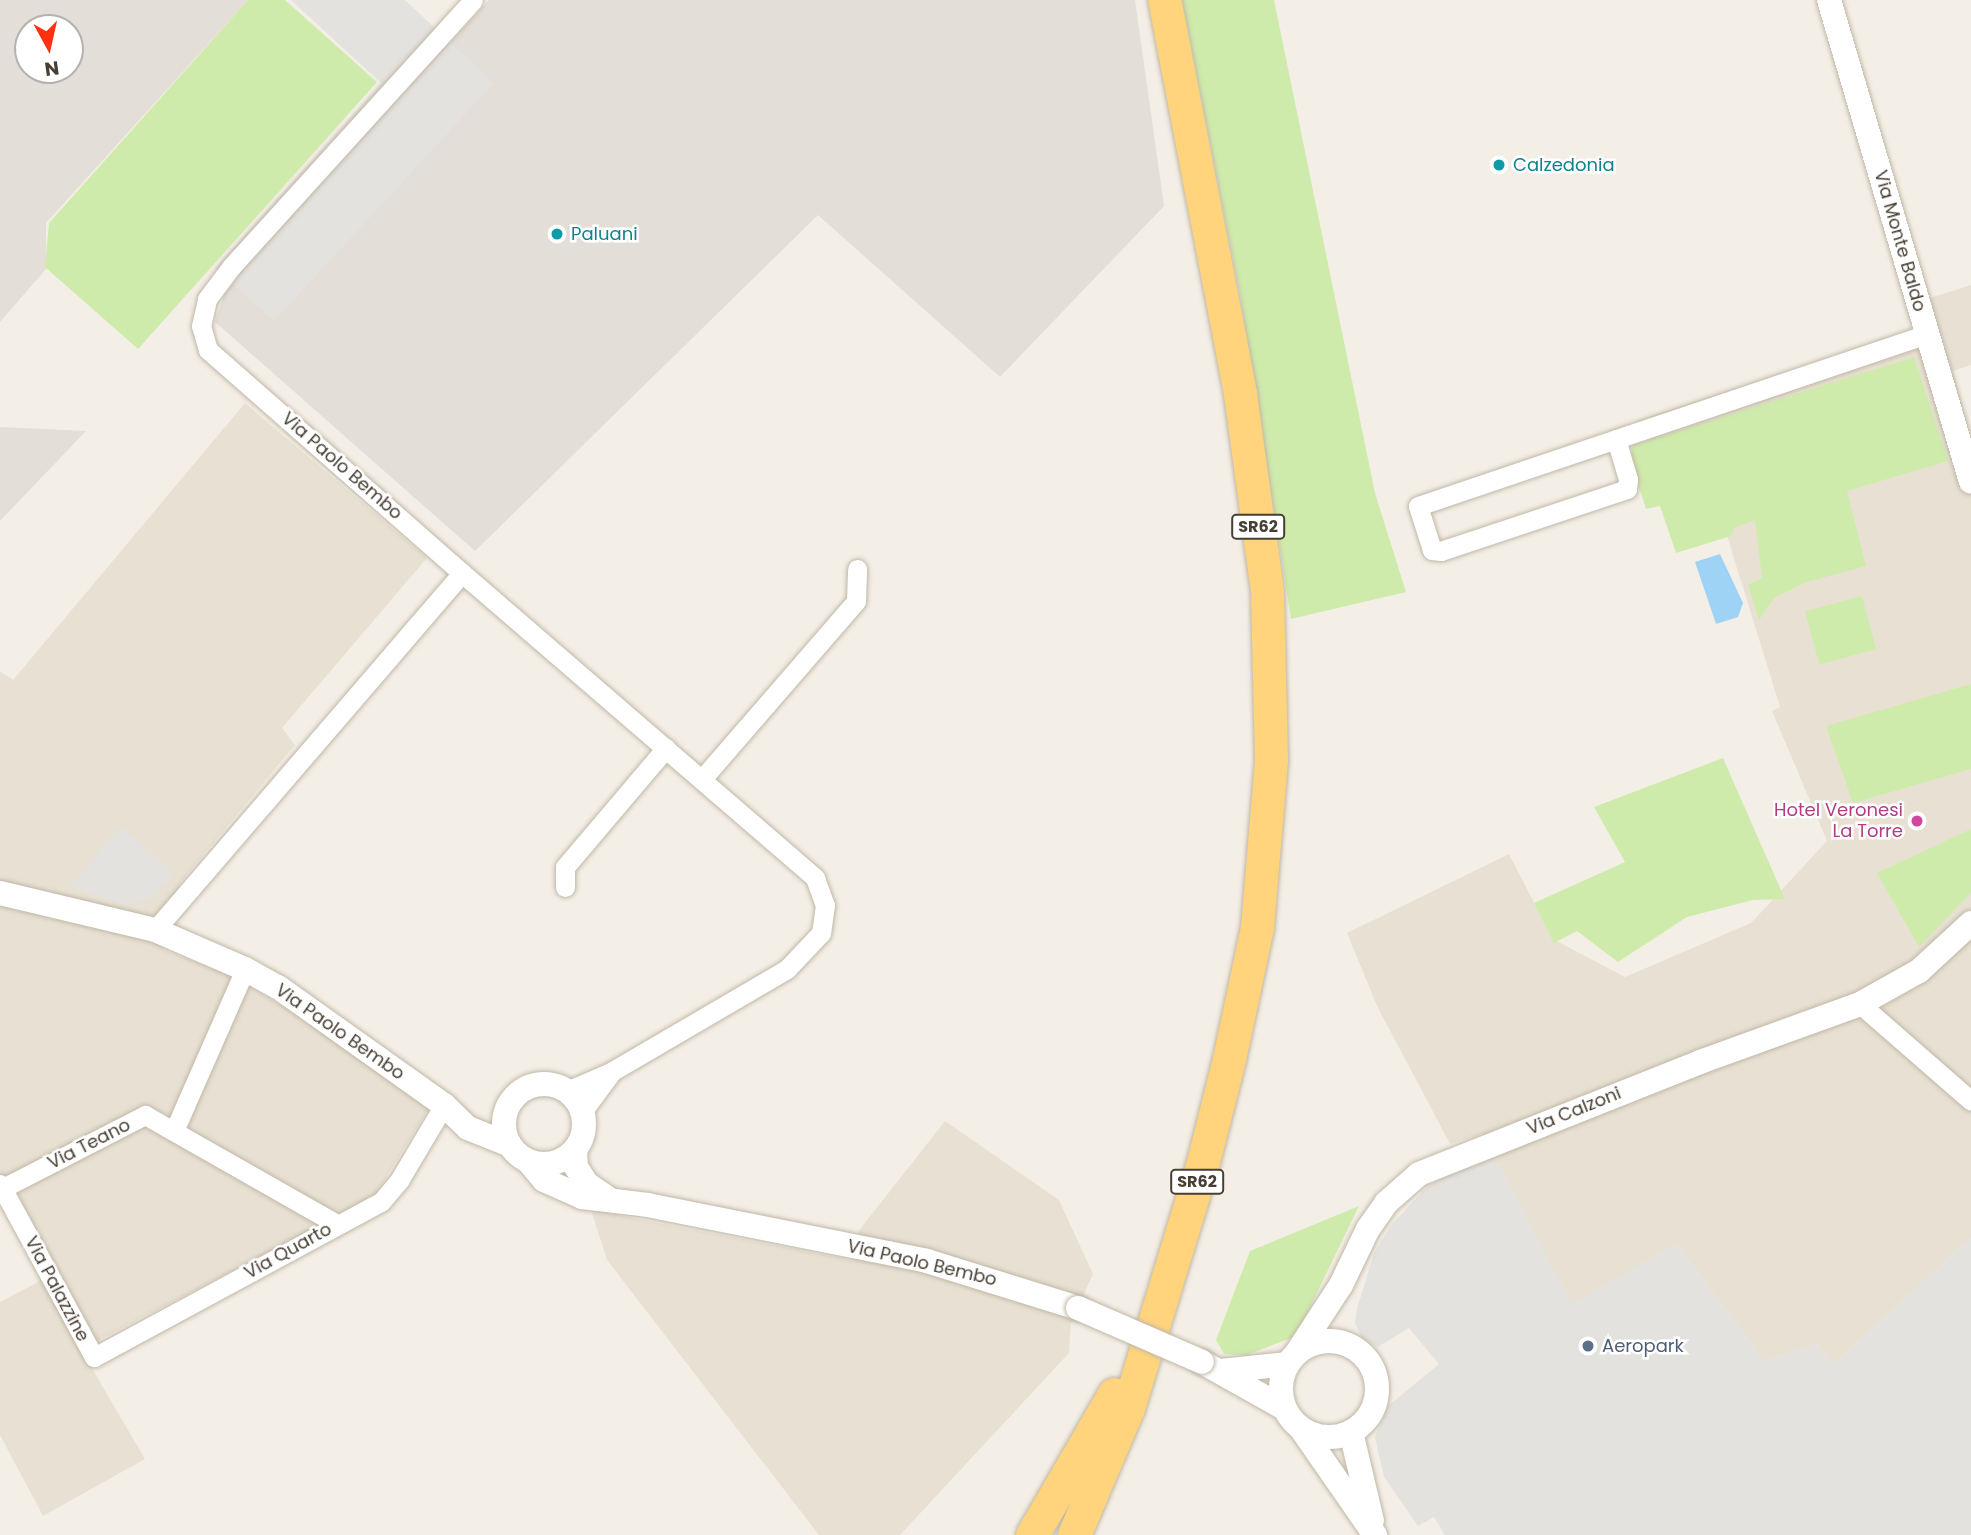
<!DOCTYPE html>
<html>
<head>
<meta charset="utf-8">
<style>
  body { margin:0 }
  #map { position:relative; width:1971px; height:1535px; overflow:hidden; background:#f4efe6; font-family:Poppins,sans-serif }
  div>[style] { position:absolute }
  .residential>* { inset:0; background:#e8e1d3 }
  .industrial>* { inset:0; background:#e3ded7 }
  .green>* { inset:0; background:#cfebab; transform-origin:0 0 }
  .parking>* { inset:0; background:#e4e2de }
  .water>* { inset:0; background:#9ed3f5 }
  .roads { filter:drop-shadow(0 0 2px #c0b7a7) drop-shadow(0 0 2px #c0b7a7) }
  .minor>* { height:19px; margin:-9.5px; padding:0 9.5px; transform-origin:9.5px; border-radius:9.5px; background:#fff }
  .tertiary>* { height:24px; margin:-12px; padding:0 12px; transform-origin:12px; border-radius:12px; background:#fff }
  .tertiary>.ring { margin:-12px; padding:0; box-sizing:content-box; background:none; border:24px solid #fff; border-radius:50% }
  .trunk>* { height:33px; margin:-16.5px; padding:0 16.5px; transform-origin:16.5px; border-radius:16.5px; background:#ffd47c }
  .bridges { filter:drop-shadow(0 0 2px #c0b7a7) drop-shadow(0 0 2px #c0b7a7) }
  .tertiary-bridge>* { height:24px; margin:-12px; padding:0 12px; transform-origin:12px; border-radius:12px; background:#fff }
  .dots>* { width:19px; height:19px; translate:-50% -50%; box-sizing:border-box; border:4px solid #fff; border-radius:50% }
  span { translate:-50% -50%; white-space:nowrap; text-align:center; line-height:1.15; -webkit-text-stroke:5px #fff; paint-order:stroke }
  .shield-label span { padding:2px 5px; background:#fff; border:2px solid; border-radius:5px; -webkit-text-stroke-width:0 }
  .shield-label { font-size:16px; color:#473f34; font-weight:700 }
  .culture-label { font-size:18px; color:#0d838f }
  .left { translate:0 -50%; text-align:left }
  .street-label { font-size:18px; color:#473f34 }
  .hotel-label { font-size:18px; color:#b23c85 }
  .right { translate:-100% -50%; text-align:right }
  .service-label { font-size:18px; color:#4e5e75 }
  .north { position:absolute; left:14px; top:14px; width:70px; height:70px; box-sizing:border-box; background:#fff; border:2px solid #b5b2ae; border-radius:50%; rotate:172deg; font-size:19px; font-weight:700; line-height:28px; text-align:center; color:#473f34 }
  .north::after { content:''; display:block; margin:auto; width:24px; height:32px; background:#ff3111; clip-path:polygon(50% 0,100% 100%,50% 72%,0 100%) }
</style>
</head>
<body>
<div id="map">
  <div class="residential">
    <div style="clip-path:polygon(1971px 285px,1971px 365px,1953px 371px,1971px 439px,1971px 1238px,1834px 1364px,1816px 1344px,1764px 1361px,1676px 1244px,1572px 1305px,1482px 1134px,1450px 1144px,1377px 1006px,1347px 933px,1509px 854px,1553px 939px,1625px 977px,1751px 923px,1827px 841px,1772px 711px,1780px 707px,1710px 481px,1671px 493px,1638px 420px,1937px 324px,1930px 298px)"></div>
    <div style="clip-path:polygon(245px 403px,427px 558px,282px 728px,295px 745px,180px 883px,163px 950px,227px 974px,296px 1014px,429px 1108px,374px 1197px,93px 1343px,93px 1370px,145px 1459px,43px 1516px,0 1435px,0 1302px,42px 1280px,0 1202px,0 671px,13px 680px)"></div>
    <div style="clip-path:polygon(945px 1121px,1059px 1200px,1093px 1274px,1071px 1323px,1069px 1353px,900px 1535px,819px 1535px,607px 1260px,591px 1210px,850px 1260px,860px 1229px)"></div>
  </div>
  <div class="industrial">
    <div style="clip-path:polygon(evenodd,0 0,248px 0,46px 223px,46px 269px,0 322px,0 0,28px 28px,70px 28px,70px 70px,28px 70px,28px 28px)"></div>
    <div style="clip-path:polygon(489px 0,1135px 0,1164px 206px,1000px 377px,818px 215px,475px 551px,215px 322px,225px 292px)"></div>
    <div style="clip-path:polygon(0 427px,86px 431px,0 521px)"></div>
  </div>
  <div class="green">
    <div style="clip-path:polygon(248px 0,285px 0,377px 82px,138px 349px,45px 267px,49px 223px)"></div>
    <div style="clip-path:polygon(1182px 0,1274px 0,1375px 493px,1406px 592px,1291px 619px,1240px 294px)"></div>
    <div style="clip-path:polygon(1914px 357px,1948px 461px,1847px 491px,1866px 566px,1807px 582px,1774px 598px,1759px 620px,1748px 585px,1762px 578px,1755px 520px,1734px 528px,1731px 536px,1676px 553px,1660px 506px,1646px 509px,1630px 459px,1633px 445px)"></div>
    <div style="left:1862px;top:596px;width:55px;height:59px;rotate:75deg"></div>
    <div style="clip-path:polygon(1971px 684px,1971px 769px,1853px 803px,1826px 726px)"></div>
    <div style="clip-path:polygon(1723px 758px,1785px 899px,1753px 900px,1687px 917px,1618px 962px,1577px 931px,1554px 943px,1534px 903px,1625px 862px,1594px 807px)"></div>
    <div style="clip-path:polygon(1971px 829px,1971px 893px,1919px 947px,1877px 873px)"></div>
    <div style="clip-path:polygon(1359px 1206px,1296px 1336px,1247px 1355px,1224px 1354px,1216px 1340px,1250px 1251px)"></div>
  </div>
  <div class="parking">
    <div style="clip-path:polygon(291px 0,405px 0,494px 83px,274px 321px,215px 268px,381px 83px)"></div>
    <div style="clip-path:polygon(122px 827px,173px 874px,151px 898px,126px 905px,69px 886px)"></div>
    <div style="clip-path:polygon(1492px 1153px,1572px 1304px,1676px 1244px,1764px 1361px,1816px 1344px,1834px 1364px,1971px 1238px,1971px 1535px,1445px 1535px,1434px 1517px,1418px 1526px,1384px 1477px,1375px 1437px,1388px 1406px,1439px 1364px,1409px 1328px,1378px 1347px,1362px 1339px,1355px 1323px,1357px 1309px,1374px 1253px,1392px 1224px,1429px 1185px)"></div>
  </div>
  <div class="water">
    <div style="clip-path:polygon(1720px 554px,1743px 603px,1738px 617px,1716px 624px,1695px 562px)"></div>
  </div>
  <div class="roads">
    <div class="minor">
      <div style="left:1616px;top:439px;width:42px;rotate:73.3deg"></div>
      <div style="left:1628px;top:479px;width:10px;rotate:96deg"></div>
      <div style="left:1627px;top:489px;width:196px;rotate:161.6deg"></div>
      <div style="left:1441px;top:551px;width:9px;rotate:-174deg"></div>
      <div style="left:1432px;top:550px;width:46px;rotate:-107.7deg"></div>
      <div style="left:1418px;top:506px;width:537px;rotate:-18.67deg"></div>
      <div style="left:462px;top:573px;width:467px;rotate:40.8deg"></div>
      <div style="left:815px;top:878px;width:29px;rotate:70deg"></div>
      <div style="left:825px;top:905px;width:28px;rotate:98deg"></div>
      <div style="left:821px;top:933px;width:50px;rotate:133.4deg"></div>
      <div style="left:787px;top:969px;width:204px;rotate:149.7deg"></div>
      <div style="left:611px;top:1072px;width:48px;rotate:156.6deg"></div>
      <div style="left:702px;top:779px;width:235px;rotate:-49.1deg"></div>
      <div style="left:856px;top:601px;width:32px;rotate:-88deg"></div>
      <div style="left:565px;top:887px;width:20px;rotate:-90deg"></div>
      <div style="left:565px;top:867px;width:156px;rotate:-49.7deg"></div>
      <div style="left:155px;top:930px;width:471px;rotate:-49.3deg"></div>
      <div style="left:462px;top:573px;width:338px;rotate:-138.7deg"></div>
      <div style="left:208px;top:350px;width:25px;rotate:-106deg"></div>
      <div style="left:201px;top:326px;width:28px;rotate:-77deg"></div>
      <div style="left:207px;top:299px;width:40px;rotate:-53deg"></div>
      <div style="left:231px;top:267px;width:360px;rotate:-47.8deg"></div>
      <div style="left:1860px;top:1004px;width:147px;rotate:41.1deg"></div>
      <div style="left:582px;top:1112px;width:49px;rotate:-53.4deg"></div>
      <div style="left:174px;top:1131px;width:177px;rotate:-66.3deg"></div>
      <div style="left:0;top:1184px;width:197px;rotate:61.5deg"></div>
      <div style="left:94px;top:1357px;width:326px;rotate:-28.4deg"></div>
      <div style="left:381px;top:1202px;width:30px;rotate:-50deg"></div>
      <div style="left:400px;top:1179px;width:86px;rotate:-59.3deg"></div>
      <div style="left:3px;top:1188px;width:160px;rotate:-27.2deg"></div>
      <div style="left:145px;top:1115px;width:221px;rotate:29.6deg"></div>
    </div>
    <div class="tertiary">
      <div style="left:1829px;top:0;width:502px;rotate:73.58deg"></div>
      <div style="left:0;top:893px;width:159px;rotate:13.4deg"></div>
      <div style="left:155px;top:930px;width:98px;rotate:23.4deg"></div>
      <div style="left:245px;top:969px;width:38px;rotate:29deg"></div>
      <div style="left:278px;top:987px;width:204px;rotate:35.4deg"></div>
      <div style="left:444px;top:1105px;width:33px;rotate:44deg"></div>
      <div style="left:468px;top:1128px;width:45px;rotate:22deg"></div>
      <div class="ring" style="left:504px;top:1084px;width:56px;height:56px"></div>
      <div style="left:575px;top:1150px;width:17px;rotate:87deg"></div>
      <div style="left:576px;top:1167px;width:20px;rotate:57deg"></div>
      <div style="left:587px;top:1184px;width:27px;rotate:34deg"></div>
      <div style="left:528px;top:1161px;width:25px;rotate:50deg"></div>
      <div style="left:544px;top:1180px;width:42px;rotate:24.1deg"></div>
      <div style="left:582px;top:1197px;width:66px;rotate:6.9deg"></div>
      <div style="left:648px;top:1205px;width:285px;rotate:11.3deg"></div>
      <div style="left:927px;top:1261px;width:158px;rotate:17.3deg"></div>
      <div class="ring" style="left:1281px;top:1341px;width:72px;height:72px"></div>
      <div style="left:1296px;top:1354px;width:82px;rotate:-56.9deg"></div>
      <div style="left:1341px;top:1285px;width:62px;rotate:-64.3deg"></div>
      <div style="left:1368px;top:1229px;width:32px;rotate:-55deg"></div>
      <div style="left:1386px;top:1203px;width:44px;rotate:-41.3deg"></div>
      <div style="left:1419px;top:1174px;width:302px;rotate:-21.7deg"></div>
      <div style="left:1700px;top:1062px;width:170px;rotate:-19.9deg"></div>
      <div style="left:1860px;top:1004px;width:68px;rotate:-29.2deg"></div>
      <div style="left:1919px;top:971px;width:71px;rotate:-42.7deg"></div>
      <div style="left:1202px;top:1362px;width:94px;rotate:29.3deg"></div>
      <div style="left:1221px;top:1371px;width:67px;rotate:-6deg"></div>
      <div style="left:1302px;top:1430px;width:128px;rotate:55.2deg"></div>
      <div style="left:1351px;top:1432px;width:91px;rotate:76.7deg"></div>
    </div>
    <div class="trunk">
      <div style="left:1032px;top:1535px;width:163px;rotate:-59.8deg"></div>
      <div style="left:1074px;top:1535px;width:138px;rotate:-67deg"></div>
      <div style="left:1128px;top:1408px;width:253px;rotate:-73deg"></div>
      <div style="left:1202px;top:1166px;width:110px;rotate:-75.8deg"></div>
      <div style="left:1229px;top:1059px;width:135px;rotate:-78deg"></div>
      <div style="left:1257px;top:927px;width:169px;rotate:-85.2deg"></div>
      <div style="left:1271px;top:759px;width:168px;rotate:-91.4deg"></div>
      <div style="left:1267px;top:591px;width:200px;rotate:-97.8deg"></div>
      <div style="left:1240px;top:393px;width:400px;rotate:-100.9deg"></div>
    </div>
  </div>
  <div class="bridges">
    <div class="tertiary-bridge">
      <div style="left:1078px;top:1308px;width:135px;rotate:23.5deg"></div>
    </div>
  </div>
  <div class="dots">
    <div style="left:1499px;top:165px;background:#0f9aa8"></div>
    <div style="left:557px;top:234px;background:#0f9aa8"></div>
    <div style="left:1917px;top:821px;background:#d1479c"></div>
    <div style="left:1588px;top:1346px;background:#5c6f8a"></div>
  </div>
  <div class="shield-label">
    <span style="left:1258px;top:527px">SR62</span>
    <span style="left:1197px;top:1182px">SR62</span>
  </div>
  <div class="culture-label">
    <span class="left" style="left:1513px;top:165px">Calzedonia</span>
    <span class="left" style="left:571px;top:234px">Paluani</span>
  </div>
  <div class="street-label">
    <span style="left:1900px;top:241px;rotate:74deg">Via Monte Baldo</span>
    <span style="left:342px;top:466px;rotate:41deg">Via Paolo Bembo</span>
    <span style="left:340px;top:1032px;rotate:35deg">Via Paolo Bembo</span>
    <span style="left:1574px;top:1111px;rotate:-22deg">Via Calzoni</span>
    <span style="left:89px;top:1144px;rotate:-27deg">Via Teano</span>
    <span style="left:288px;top:1251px;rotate:-29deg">Via Quarto</span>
    <span style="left:922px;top:1263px;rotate:13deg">Via Paolo Bembo</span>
    <span style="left:57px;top:1289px;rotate:62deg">Via Palazzine</span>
  </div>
  <div class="hotel-label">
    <span class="right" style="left:1903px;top:821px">Hotel Veronesi<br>La Torre</span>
  </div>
  <div class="service-label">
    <span class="left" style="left:1602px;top:1346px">Aeropark</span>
  </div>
  <div class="north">N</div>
</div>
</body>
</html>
